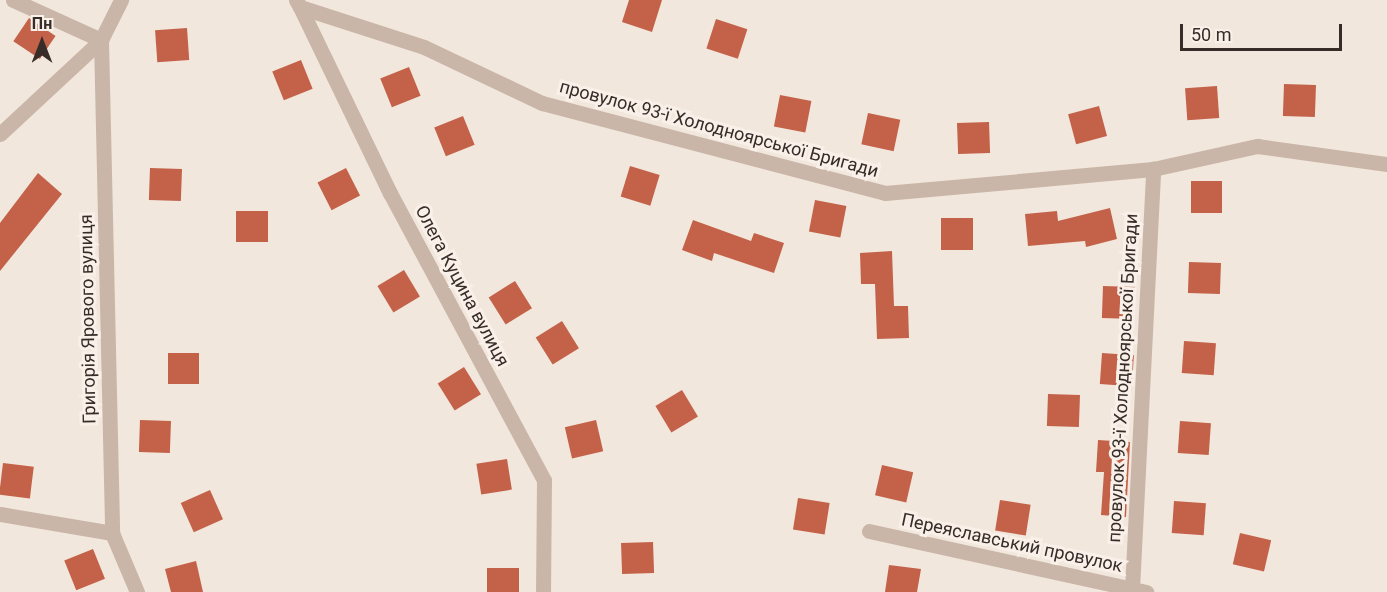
<!DOCTYPE html>
<html>
<head>
<meta charset="utf-8">
<style>
  body { margin:0 }
  #map { position:relative; width:1387px; height:592px; overflow:hidden; background:#f2e7dc; font-family:Roboto,sans-serif }
  div>[style] { position:absolute }
  .building>* { inset:0; background:#c36149; transform-origin:0 0 }
  .minor>* { height:15px; margin:-7.5px; padding:0 7.5px; transform-origin:7.5px; border-radius:7.5px; background:#cab6a8 }
  span { translate:-50% -50%; white-space:nowrap; text-align:center; line-height:1.15; -webkit-text-stroke:6px #f9f1e9; paint-order:stroke }
  .street-label { font-size:18px; color:#372c28 }
  .north { position:absolute; left:12px; top:12px; width:60px; height:60px; -webkit-text-stroke:4px #f9f1e9; paint-order:stroke; rotate:0deg; font-size:16px; font-weight:700; line-height:24px; text-align:center; color:#372c28 }
  .north::after { content:''; display:block; margin:auto; width:21px; height:27px; background:#372c28; clip-path:polygon(50% 0,100% 100%,50% 72%,0 100%) }
  .scale { position:absolute; left:1180px; top:24px; width:162px; height:27px; box-sizing:border-box; border:3px solid #372c28; border-top:0; padding-left:8px; font-size:18px; line-height:21px; white-space:nowrap; color:#372c28; -webkit-text-stroke:4px #f9f1e9; paint-order:stroke }
</style>
</head>
<body>
<div id="map">
  <div class="building">
    <div style="clip-path:polygon(629px 0,662px 0,652px 32px,622px 22px)"></div>
    <div style="left:29px;top:18px;width:32px;height:28px;rotate:34deg"></div>
    <div style="left:716px;top:19px;width:33px;height:31px;rotate:18deg"></div>
    <div style="left:187px;top:28px;width:32px;height:32px;rotate:86deg"></div>
    <div style="left:301px;top:60px;width:31px;height:31px;rotate:68deg"></div>
    <div style="left:409px;top:67px;width:31px;height:31px;rotate:68deg"></div>
    <div style="left:1284px;top:84px;width:32px;height:32px;rotate:2deg"></div>
    <div style="left:1217px;top:86px;width:32px;height:32px;rotate:86deg"></div>
    <div style="left:780px;top:95px;width:32px;height:32px;rotate:11deg"></div>
    <div style="left:1099px;top:106px;width:31px;height:32px;rotate:75deg"></div>
    <div style="left:868px;top:113px;width:33px;height:32px;rotate:12deg"></div>
    <div style="left:463px;top:116px;width:31px;height:31px;rotate:68deg"></div>
    <div style="left:989px;top:122px;width:31px;height:32px;rotate:88deg"></div>
    <div style="left:630px;top:166px;width:31px;height:32px;rotate:17deg"></div>
    <div style="left:150px;top:168px;width:32px;height:32px;rotate:2deg"></div>
    <div style="left:346px;top:168px;width:31px;height:32px;rotate:63deg"></div>
    <div style="clip-path:polygon(38px 173px,62px 194px,0 271px,0 223px)"></div>
    <div style="left:1191px;top:181px;width:31px;height:32px"></div>
    <div style="left:815px;top:200px;width:32px;height:32px;rotate:11deg"></div>
    <div style="clip-path:polygon(1110px 208px,1117px 239px,1086px 247px,1085px 241px,1028px 246px,1025px 214px,1057px 211px,1058px 221px)"></div>
    <div style="left:236px;top:211px;width:32px;height:31px"></div>
    <div style="left:973px;top:218px;width:32px;height:32px;rotate:90deg"></div>
    <div style="clip-path:polygon(693px 220px,751px 241px,754px 233px,784px 243px,774px 273px,714px 253px,712px 261px,682px 250px)"></div>
    <div style="clip-path:polygon(892px 251px,894px 306px,908px 306px,909px 338px,877px 339px,875px 284px,861px 284px,860px 253px)"></div>
    <div style="left:1189px;top:262px;width:32px;height:31px;rotate:2deg"></div>
    <div style="left:404px;top:270px;width:31px;height:31px;rotate:59deg"></div>
    <div style="left:515px;top:281px;width:32px;height:31px;rotate:58deg"></div>
    <div style="left:1103px;top:286px;width:32px;height:32px;rotate:2deg"></div>
    <div style="left:562px;top:321px;width:32px;height:31px;rotate:58deg"></div>
    <div style="left:1184px;top:341px;width:32px;height:32px;rotate:4deg"></div>
    <div style="left:168px;top:353px;width:31px;height:31px"></div>
    <div style="left:1102px;top:353px;width:32px;height:31px;rotate:4deg"></div>
    <div style="left:464px;top:367px;width:32px;height:31px;rotate:58deg"></div>
    <div style="left:682px;top:390px;width:31px;height:31px;rotate:59deg"></div>
    <div style="left:1048px;top:394px;width:32px;height:32px;rotate:2deg"></div>
    <div style="left:140px;top:420px;width:31px;height:32px;rotate:2deg"></div>
    <div style="left:596px;top:420px;width:32px;height:32px;rotate:77deg"></div>
    <div style="left:1180px;top:421px;width:31px;height:32px;rotate:4deg"></div>
    <div style="clip-path:polygon(1098px 440px,1130px 442px,1126px 517px,1101px 515px,1104px 472px,1096px 472px)"></div>
    <div style="left:507px;top:459px;width:31px;height:31px;rotate:81deg"></div>
    <div style="left:3px;top:463px;width:31px;height:32px;rotate:7deg"></div>
    <div style="left:882px;top:465px;width:32px;height:31px;rotate:13deg"></div>
    <div style="left:210px;top:490px;width:32px;height:32px;rotate:66deg"></div>
    <div style="left:798px;top:498px;width:32px;height:32px;rotate:9deg"></div>
    <div style="left:1000px;top:500px;width:31px;height:31px;rotate:9deg"></div>
    <div style="left:1174px;top:501px;width:32px;height:32px;rotate:4deg"></div>
    <div style="left:1240px;top:533px;width:32px;height:32px;rotate:13deg"></div>
    <div style="left:653px;top:542px;width:31px;height:32px;rotate:88deg"></div>
    <div style="left:93px;top:549px;width:32px;height:31px;rotate:68deg"></div>
    <div style="clip-path:polygon(196px 561px,203px 592px,171px 592px,165px 569px)"></div>
    <div style="clip-path:polygon(889px 565px,921px 569px,917px 592px,885px 592px)"></div>
    <div style="left:487px;top:568px;width:32px;height:24px"></div>
  </div>
  <div class="minor">
    <div style="left:13px;top:0;width:97px;rotate:24.4deg"></div>
    <div style="left:101px;top:40px;width:493px;rotate:88.7deg"></div>
    <div style="left:112px;top:533px;width:64px;rotate:67deg"></div>
    <div style="left:296px;top:0;width:8px;rotate:60deg"></div>
    <div style="left:300px;top:7px;width:130px;rotate:17.9deg"></div>
    <div style="left:424px;top:47px;width:131px;rotate:25.4deg"></div>
    <div style="left:542px;top:103px;width:355px;rotate:14.7deg"></div>
    <div style="left:885px;top:193px;width:269px;rotate:-5.1deg"></div>
    <div style="left:1153px;top:169px;width:107px;rotate:-12.5deg"></div>
    <div style="left:1257px;top:146px;width:131px;rotate:7.9deg"></div>
    <div style="left:300px;top:7px;width:207px;rotate:64.2deg"></div>
    <div style="left:390px;top:193px;width:326px;rotate:61.8deg"></div>
    <div style="left:544px;top:480px;width:112px;rotate:90.5deg"></div>
    <div style="left:0;top:134px;width:138px;rotate:-42.9deg"></div>
    <div style="left:101px;top:40px;width:45px;rotate:-63.4deg"></div>
    <div style="left:0;top:514px;width:114px;rotate:9.6deg"></div>
    <div style="left:869px;top:531px;width:284px;rotate:12.4deg"></div>
    <div style="left:1132px;top:589px;width:421px;rotate:-87.1deg"></div>
  </div>
  <div class="street-label">
    <span style="left:719px;top:129px;rotate:15deg">провулок 93-ї Холодноярської Бригади</span>
    <span style="left:462px;top:286px;rotate:62deg">Олега Куцина вулиця</span>
    <span style="left:88px;top:319px;rotate:-91deg">Григорія Ярового вулиця</span>
    <span style="left:1123px;top:378px;rotate:-87deg">провулок 93-ї Холодноярської Бригади</span>
    <span style="left:1012px;top:543px;rotate:12deg">Переяславський провулок</span>
  </div>
  <div class="north">Пн</div>
  <div class="scale">50 m</div>
</div>
</body>
</html>
